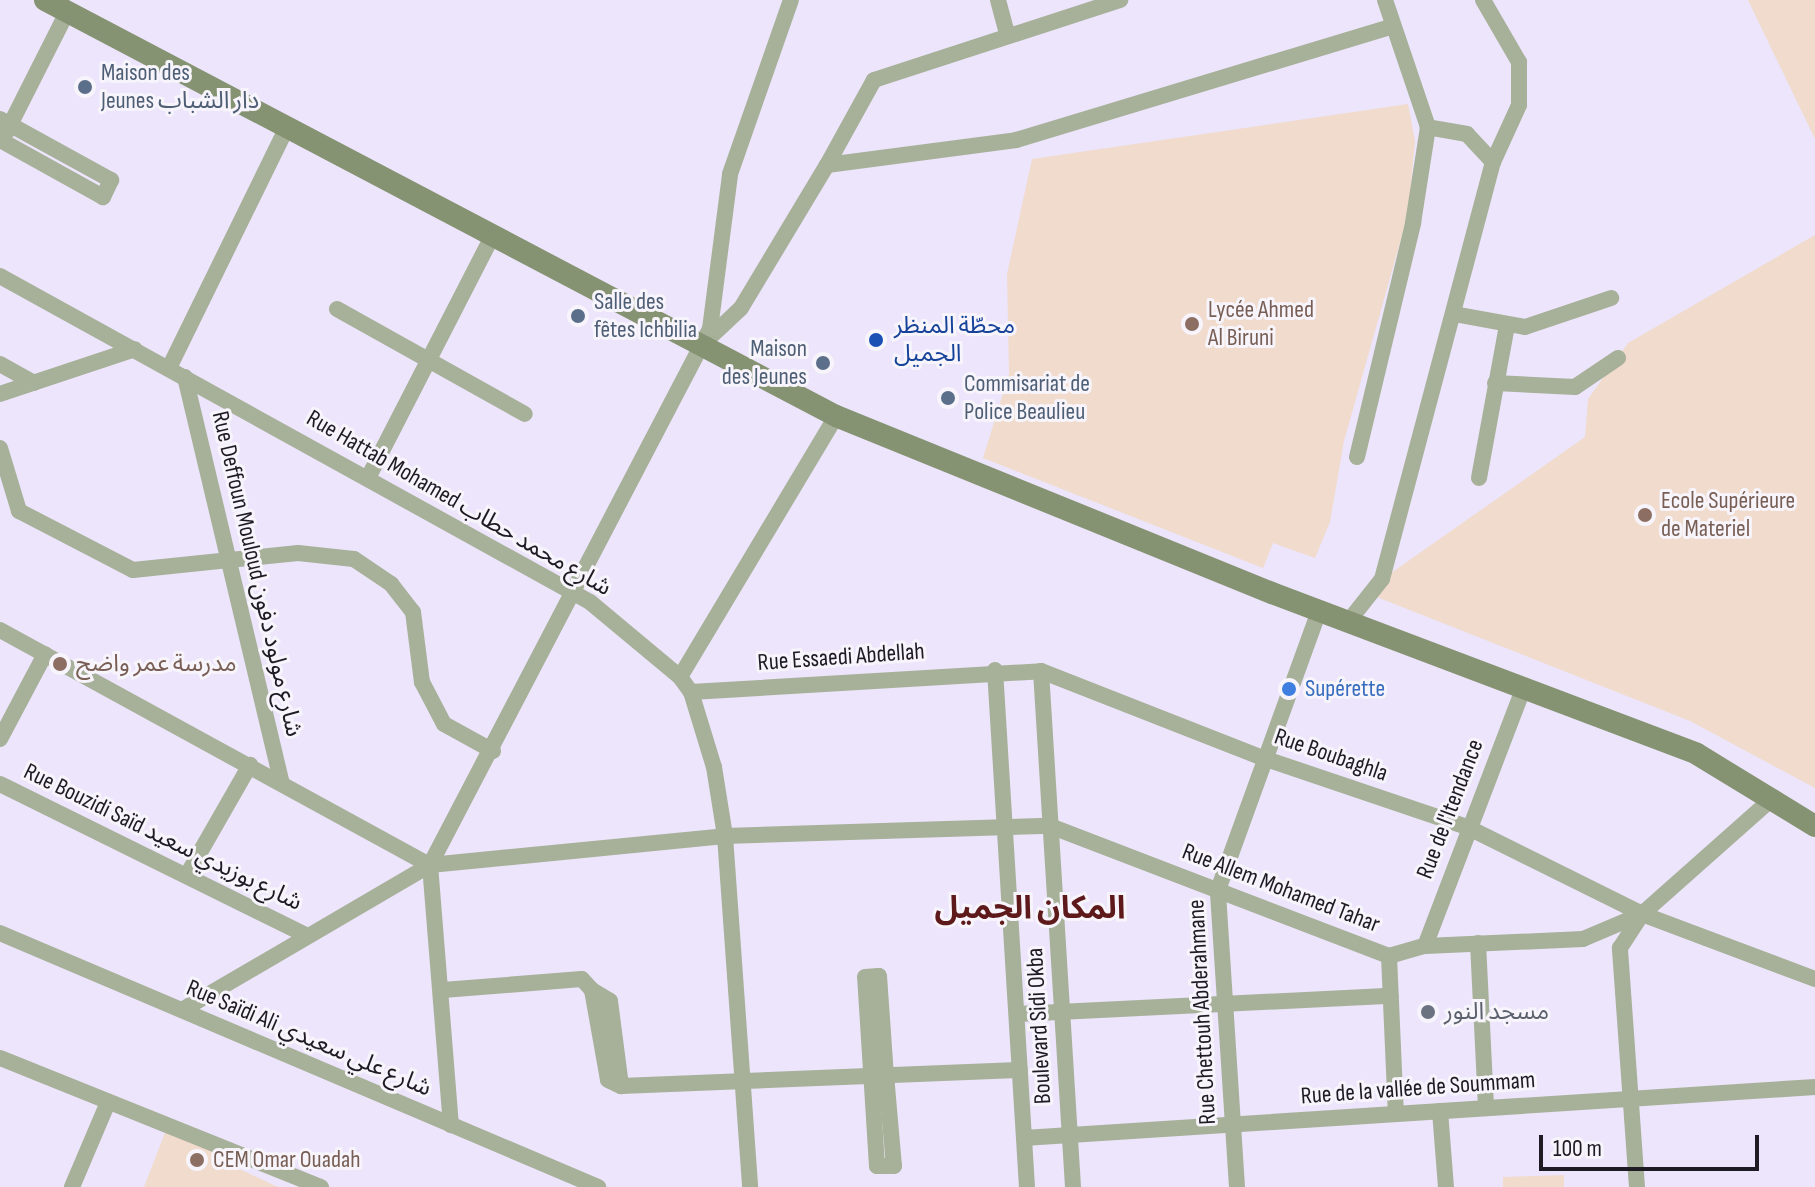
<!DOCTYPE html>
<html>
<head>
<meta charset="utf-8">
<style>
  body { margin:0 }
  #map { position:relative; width:1815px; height:1187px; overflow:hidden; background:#ece5fb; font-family:"Sofia Sans Condensed","Noto Sans Arabic",sans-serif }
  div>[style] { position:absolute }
  .education>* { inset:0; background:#f0dbcd }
  .minor>* { height:16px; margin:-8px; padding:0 8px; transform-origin:8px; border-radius:8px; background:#a7b099 }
  .secondary>* { height:22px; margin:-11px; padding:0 11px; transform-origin:11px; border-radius:11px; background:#869372 }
  .dots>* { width:22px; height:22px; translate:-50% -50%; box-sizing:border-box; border:4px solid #f7f5fb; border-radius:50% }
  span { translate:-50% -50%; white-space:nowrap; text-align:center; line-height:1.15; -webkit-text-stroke:6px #f7f5fb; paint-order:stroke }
  .service-label { font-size:24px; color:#4e5e75 }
  .left { translate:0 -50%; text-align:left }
  .right { translate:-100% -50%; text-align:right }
  .education-label { font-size:24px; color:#785e54 }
  .transit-label { font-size:24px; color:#164399 }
  .street-label { font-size:24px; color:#1f1b25 }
  .shop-label { font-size:24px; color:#366cbe }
  .worship-label { font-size:24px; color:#5b616d }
  .district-label { font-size:32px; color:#5e191b; font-weight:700 }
  .scale { position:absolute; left:1539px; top:1135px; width:220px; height:36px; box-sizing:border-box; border:4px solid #1f1b25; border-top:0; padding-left:10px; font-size:24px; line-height:28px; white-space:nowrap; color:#1f1b25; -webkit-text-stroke:6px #f7f5fb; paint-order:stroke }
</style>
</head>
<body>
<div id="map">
  <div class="education">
    <div style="clip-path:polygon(1748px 0,1815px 0,1815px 139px)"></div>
    <div style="clip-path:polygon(1408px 104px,1415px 141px,1408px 214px,1344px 441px,1330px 522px,1315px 558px,1273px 543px,1263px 568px,983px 458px,1009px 374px,1007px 274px,1032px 159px)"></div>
    <div style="clip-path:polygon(1815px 235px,1815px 788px,1690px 721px,1364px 592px,1585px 437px,1588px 399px,1628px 343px)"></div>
    <div style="clip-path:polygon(168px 1125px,242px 1153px,235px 1167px,278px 1187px,144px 1187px)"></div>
    <div style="clip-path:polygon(1564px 1175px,1564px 1187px,1503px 1187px,1503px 1177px)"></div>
  </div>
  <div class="minor">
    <div style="left:998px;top:0;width:34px;rotate:75deg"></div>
    <div style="left:1483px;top:0;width:72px;rotate:59.9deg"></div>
    <div style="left:1519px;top:62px;width:43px;rotate:90deg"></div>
    <div style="left:1519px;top:105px;width:63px;rotate:114.5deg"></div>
    <div style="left:0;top:119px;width:127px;rotate:28.8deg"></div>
    <div style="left:111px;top:180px;width:19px;rotate:115deg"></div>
    <div style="left:103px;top:197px;width:118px;rotate:-151deg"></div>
    <div style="left:6px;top:133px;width:136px;rotate:-63.2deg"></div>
    <div style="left:827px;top:165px;width:97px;rotate:-61.1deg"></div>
    <div style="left:874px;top:80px;width:259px;rotate:-18deg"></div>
    <div style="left:0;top:276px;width:674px;rotate:28.92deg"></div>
    <div style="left:590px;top:602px;width:117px;rotate:39.8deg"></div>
    <div style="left:680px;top:677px;width:19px;rotate:54deg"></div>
    <div style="left:691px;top:692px;width:78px;rotate:73deg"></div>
    <div style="left:714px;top:767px;width:70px;rotate:80.9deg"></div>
    <div style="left:725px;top:836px;width:352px;rotate:85.9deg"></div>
    <div style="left:337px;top:309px;width:215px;rotate:29.2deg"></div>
    <div style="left:1454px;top:314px;width:72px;rotate:10.4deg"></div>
    <div style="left:1525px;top:327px;width:91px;rotate:-18.6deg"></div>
    <div style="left:706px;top:341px;width:48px;rotate:-43.3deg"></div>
    <div style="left:741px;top:308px;width:167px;rotate:-59deg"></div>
    <div style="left:827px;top:165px;width:191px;rotate:-7.5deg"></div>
    <div style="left:1016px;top:140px;width:394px;rotate:-16.8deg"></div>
    <div style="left:0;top:364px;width:39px;rotate:29deg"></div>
    <div style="left:169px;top:368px;width:266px;rotate:-63.9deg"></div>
    <div style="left:185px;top:377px;width:417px;rotate:76.6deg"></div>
    <div style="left:1495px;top:383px;width:80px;rotate:2.9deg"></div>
    <div style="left:1575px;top:387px;width:52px;rotate:-34deg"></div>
    <div style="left:0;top:394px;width:142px;rotate:-18.4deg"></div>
    <div style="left:0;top:448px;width:66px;rotate:73.2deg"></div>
    <div style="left:19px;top:511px;width:128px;rotate:27.4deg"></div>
    <div style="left:133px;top:570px;width:166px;rotate:-5.9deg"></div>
    <div style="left:298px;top:553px;width:56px;rotate:6.1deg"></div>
    <div style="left:354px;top:559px;width:45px;rotate:34deg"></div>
    <div style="left:391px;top:584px;width:36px;rotate:52deg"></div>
    <div style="left:413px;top:612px;width:71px;rotate:82.7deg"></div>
    <div style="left:422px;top:682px;width:47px;rotate:62.4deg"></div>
    <div style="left:444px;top:724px;width:56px;rotate:28.9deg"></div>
    <div style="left:1357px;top:457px;width:241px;rotate:-76.5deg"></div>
    <div style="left:1413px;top:223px;width:97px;rotate:-81.1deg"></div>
    <div style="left:1428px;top:127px;width:134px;rotate:-108.7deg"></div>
    <div style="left:368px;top:478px;width:271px;rotate:-62.8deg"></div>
    <div style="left:1479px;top:478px;width:156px;rotate:-79.6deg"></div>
    <div style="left:1348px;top:622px;width:55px;rotate:-51.7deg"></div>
    <div style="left:1382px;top:579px;width:432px;rotate:-75.1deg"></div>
    <div style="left:1493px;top:162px;width:38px;rotate:-133deg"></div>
    <div style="left:1467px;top:134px;width:40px;rotate:-170deg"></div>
    <div style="left:0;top:630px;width:490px;rotate:28.7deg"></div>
    <div style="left:430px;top:865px;width:296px;rotate:-5.6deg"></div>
    <div style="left:725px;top:836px;width:325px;rotate:-1.8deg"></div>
    <div style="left:1050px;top:826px;width:363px;rotate:21deg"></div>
    <div style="left:1389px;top:956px;width:37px;rotate:-16deg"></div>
    <div style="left:1425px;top:946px;width:158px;rotate:-2.5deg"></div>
    <div style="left:1583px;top:939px;width:64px;rotate:-23deg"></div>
    <div style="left:1642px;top:914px;width:185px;rotate:20.6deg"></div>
    <div style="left:995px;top:670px;width:518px;rotate:86.46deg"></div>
    <div style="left:1041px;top:671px;width:517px;rotate:86.45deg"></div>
    <div style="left:680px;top:677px;width:304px;rotate:-59.1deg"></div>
    <div style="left:691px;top:692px;width:351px;rotate:-3.4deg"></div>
    <div style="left:1041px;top:671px;width:238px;rotate:21.4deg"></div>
    <div style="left:1263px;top:758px;width:215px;rotate:18.7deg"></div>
    <div style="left:1467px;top:827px;width:195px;rotate:26.4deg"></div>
    <div style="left:0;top:739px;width:96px;rotate:-62.1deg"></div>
    <div style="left:0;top:784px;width:339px;rotate:26.3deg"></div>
    <div style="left:430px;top:865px;width:605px;rotate:-62.42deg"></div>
    <div style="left:710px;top:329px;width:156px;rotate:-82.6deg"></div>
    <div style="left:730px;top:174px;width:184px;rotate:-70.7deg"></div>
    <div style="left:430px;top:865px;width:261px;rotate:85.4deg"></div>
    <div style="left:187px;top:875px;width:127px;rotate:-60.2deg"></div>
    <div style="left:0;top:933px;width:650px;rotate:23.01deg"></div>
    <div style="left:1478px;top:943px;width:165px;rotate:87.2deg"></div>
    <div style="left:1425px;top:946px;width:274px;rotate:-69.1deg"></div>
    <div style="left:1389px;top:956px;width:158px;rotate:87.5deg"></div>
    <div style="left:879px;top:976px;width:99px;rotate:86deg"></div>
    <div style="left:886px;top:1075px;width:91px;rotate:85deg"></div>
    <div style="left:894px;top:1166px;width:17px;rotate:180deg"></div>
    <div style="left:877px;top:1166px;width:189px;rotate:-93.6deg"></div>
    <div style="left:865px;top:977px;width:14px;rotate:-4deg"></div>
    <div style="left:443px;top:990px;width:139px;rotate:-4.5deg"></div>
    <div style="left:582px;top:979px;width:15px;rotate:48deg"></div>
    <div style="left:592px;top:990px;width:91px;rotate:79.9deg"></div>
    <div style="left:608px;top:1080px;width:14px;rotate:25deg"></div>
    <div style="left:621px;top:1086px;width:399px;rotate:-2.3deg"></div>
    <div style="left:592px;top:990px;width:21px;rotate:31deg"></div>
    <div style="left:610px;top:1001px;width:86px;rotate:82.6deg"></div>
    <div style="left:182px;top:1010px;width:287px;rotate:-30.3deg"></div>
    <div style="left:1018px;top:1014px;width:373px;rotate:-2.8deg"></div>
    <div style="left:0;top:1058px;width:346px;rotate:21.9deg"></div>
    <div style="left:1440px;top:1111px;width:76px;rotate:85.5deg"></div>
    <div style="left:1024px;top:1138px;width:793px;rotate:-3.69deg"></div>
    <div style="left:72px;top:1187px;width:92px;rotate:-67deg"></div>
    <div style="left:1237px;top:1187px;width:298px;rotate:-93.7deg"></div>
    <div style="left:1218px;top:890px;width:297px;rotate:-70.1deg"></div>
    <div style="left:1637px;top:1187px;width:240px;rotate:-94.1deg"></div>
    <div style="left:1620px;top:948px;width:40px;rotate:-57.1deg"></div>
    <div style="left:1642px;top:914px;width:176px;rotate:-41.6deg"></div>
  </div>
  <div class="secondary">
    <div style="left:45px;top:0;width:894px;rotate:27.74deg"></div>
    <div style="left:836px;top:416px;width:471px;rotate:22.1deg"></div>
    <div style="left:1272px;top:593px;width:454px;rotate:20.7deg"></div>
    <div style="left:1697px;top:754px;width:138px;rotate:31.4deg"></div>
  </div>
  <div class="dots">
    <div style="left:85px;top:87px;background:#5c6f8a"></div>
    <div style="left:578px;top:316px;background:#5c6f8a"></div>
    <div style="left:1192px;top:324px;background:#8d6e63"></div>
    <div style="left:876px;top:340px;background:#1a4fb4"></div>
    <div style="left:823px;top:363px;background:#5c6f8a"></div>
    <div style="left:948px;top:398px;background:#5c6f8a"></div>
    <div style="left:1645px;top:515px;background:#8d6e63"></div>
    <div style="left:60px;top:664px;background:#8d6e63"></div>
    <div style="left:1289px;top:689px;background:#3f7fe0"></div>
    <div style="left:1428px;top:1012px;background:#6b7280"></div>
    <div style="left:197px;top:1160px;background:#8d6e63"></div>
  </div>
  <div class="service-label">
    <span class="left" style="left:101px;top:87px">Maison des<br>Jeunes دار الشباب</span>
    <span class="left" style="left:594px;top:316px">Salle des<br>fêtes Ichbilia</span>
    <span class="right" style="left:807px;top:363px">Maison<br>des Jeunes</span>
    <span class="left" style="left:964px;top:398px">Commisariat de<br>Police Beaulieu</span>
  </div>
  <div class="education-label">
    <span class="left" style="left:1208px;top:324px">Lycée Ahmed<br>Al Biruni</span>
    <span class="left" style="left:1661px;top:515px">Ecole Supérieure<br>de Materiel</span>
    <span class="left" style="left:76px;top:664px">مدرسة عمر واضح</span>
    <span class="left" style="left:213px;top:1160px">CEM Omar Ouadah</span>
  </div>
  <div class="transit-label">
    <span class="left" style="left:894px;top:340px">محطّة المنظر<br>الجميل</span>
  </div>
  <div class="street-label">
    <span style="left:459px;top:503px;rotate:30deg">Rue Hattab Mohamed شارع محمد حطاب</span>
    <span style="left:257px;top:574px;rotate:77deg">Rue Deffoun Mouloud شارع مولود دفون</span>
    <span style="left:841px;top:657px;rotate:-4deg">Rue Essaedi Abdellah</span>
    <span style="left:1331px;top:755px;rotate:19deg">Rue Boubaghla</span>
    <span style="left:1450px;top:809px;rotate:-69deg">Rue de l'Itendance</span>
    <span style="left:163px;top:837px;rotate:26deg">Rue Bouzidi Saïd شارع بوزيدي سعيد</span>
    <span style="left:1281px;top:888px;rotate:21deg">Rue Allem Mohamed Tahar</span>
    <span style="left:1202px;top:1012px;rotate:-93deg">Rue Chettouh Abderahmane</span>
    <span style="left:1039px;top:1026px;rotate:-93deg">Boulevard Sidi Okba</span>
    <span style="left:309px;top:1038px;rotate:23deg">Rue Saïdi Ali شارع علي سعيدي</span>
    <span style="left:1418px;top:1088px;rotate:-4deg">Rue de la vallée de Soummam</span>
  </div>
  <div class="shop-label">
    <span class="left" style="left:1305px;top:689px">Supérette</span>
  </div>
  <div class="worship-label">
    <span class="left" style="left:1444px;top:1012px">مسجد النور</span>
  </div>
  <div class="district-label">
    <span style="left:1030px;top:909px">المكان الجميل</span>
  </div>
  <div class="scale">100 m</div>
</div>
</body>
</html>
